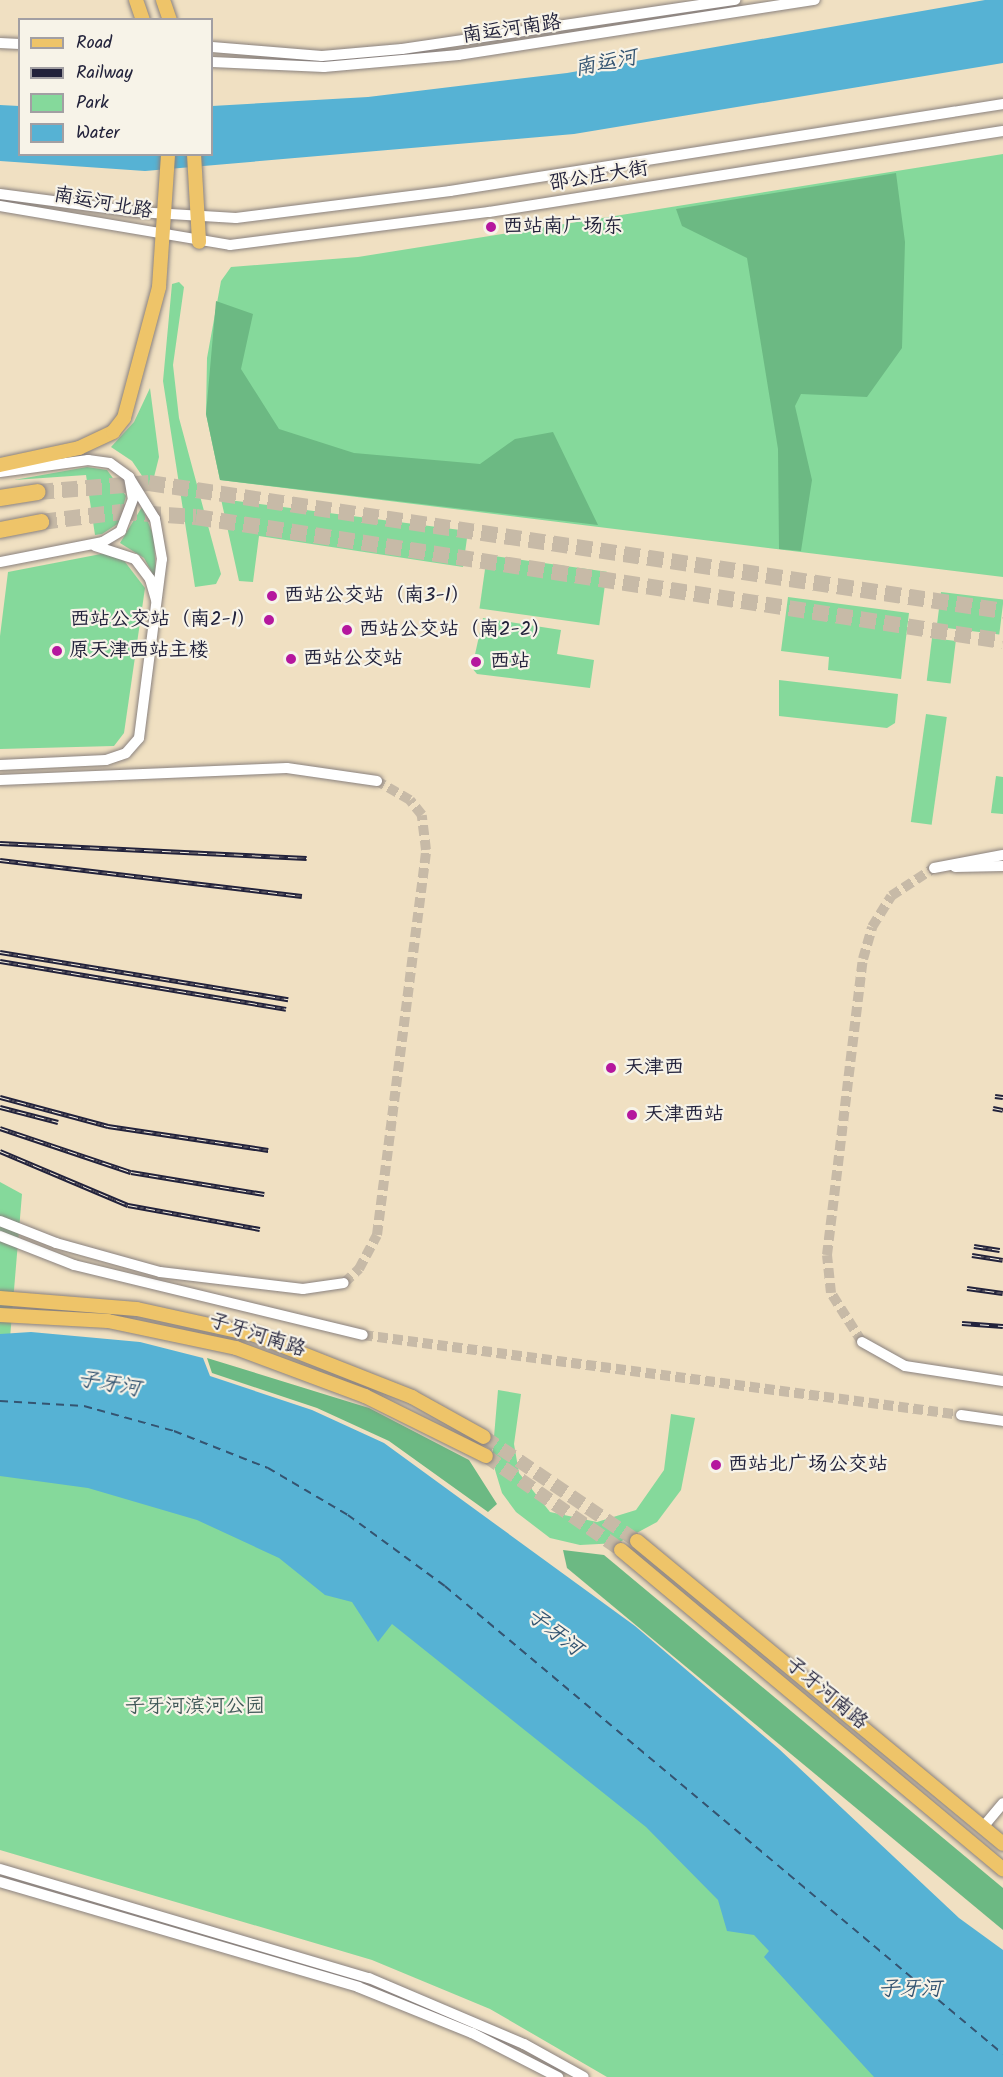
<!DOCTYPE html>
<html>
<head>
<meta charset="utf-8">
<style>
  body { margin:0 }
  #map { position:relative; width:1003px; height:2077px; overflow:hidden; background:#f0e0c2; font-family:Kalam,"LXGW WenKai TC",sans-serif }
  div>[style] { position:absolute }
  .green>* { inset:0; background:#85d99b; transform-origin:0 0 }
  .forest>* { inset:0; background:#6cb983 }
  .water>* { inset:0; background:#56b2d4 }
  .ferry>* { height:1.5px; margin-top:-0.75px; transform-origin:0; background:repeating-linear-gradient(90deg,#345471 0 8px,transparent 0 14px) }
  .minor-tunnel>* { height:10px; margin-top:-5px; transform-origin:0; background:repeating-linear-gradient(90deg,#c7baa7 0 10px,transparent 0 15px) }
  .major-tunnel>* { height:14px; margin-top:-7px; transform-origin:0; background:repeating-linear-gradient(90deg,#c7baa7 0 14px,transparent 0 21px) }
  .highway-tunnel>* { height:16px; margin-top:-8px; transform-origin:0; background:repeating-linear-gradient(90deg,#c7baa7 0 16px,transparent 0 24px) }
  .roads { filter:drop-shadow(0 0 2px #89817e) drop-shadow(0 0 2px #89817e) }
  .minor>* { height:10px; margin:-5px; padding:0 5px; transform-origin:5px; border-radius:5px; background:#fff }
  .major>* { height:14px; margin:-7px; padding:0 7px; transform-origin:7px; border-radius:7px; background:#eec469 }
  .highway>* { height:16px; margin:-8px; padding:0 8px; transform-origin:8px; border-radius:8px; background:#eec469 }
  .rail>* { height:5px; margin-top:-2.5px; transform-origin:0; background:repeating-linear-gradient(90deg,#f7f3e8 0 9px,#22223b 0 18px); box-sizing:border-box; border-block:2px solid #22223b }
  .bridges { filter:drop-shadow(0 0 2px #89817e) drop-shadow(0 0 2px #89817e) }
  .minor-bridge>* { height:10px; margin:-5px; padding:0 5px; transform-origin:5px; border-radius:5px; background:#fff }
  .dots>* { width:16px; height:16px; translate:-50% -50%; box-sizing:border-box; border:3px solid #f7f3e8; border-radius:50% }
  span { translate:-50% -50%; white-space:nowrap; text-align:center; line-height:1.15; -webkit-text-stroke:4.5px #f7f3e8; paint-order:stroke }
  .street-label { font-size:20px; color:#22223b }
  .poi-label { font-size:20px; color:#22223b }
  .left { translate:0 -50%; text-align:left }
  .right { translate:-100% -50%; text-align:right }
  .park-label { font-size:20px; color:#405958 }
  .water-label { font-size:21px; color:#345471; font-style:italic }
  .legend { position:absolute; left:18px; top:18px; width:195px; height:138px; box-sizing:border-box; background:#f7f3e8; border:2px solid #a29fa3; margin:0; padding:8px 10px; list-style:none; font-size:18px; color:#22223b }
  .legend li { display:flex; align-items:center; gap:12px; height:30px }
  .legend b { width:30px; border:2px solid #a29fa3 }
</style>
</head>
<body>
<div id="map">
  <div class="green">
    <div style="clip-path:polygon(1003px 154px,1003px 577px,220px 480px,206px 414px,207px 358px,221px 281px,231px 267px,358px 257px)"></div>
    <div style="clip-path:polygon(179px 282px,184px 287px,173px 365px,179px 418px,221px 574px,216px 584px,195px 587px,163px 381px,172px 284px)"></div>
    <div style="clip-path:polygon(150px 388px,159px 457px,151px 489px,132px 461px,111px 447px,134px 422px)"></div>
    <div style="clip-path:polygon(87px 467px,107px 470px,126px 496px,119px 523px,102px 534px,95px 535px,86px 475px,14px 480px)"></div>
    <div style="clip-path:polygon(221px 499px,468px 531px,463px 567px,259px 536px,253px 582px,239px 581px)"></div>
    <div style="clip-path:polygon(142px 507px,154px 537px,156px 580px,144px 558px,120px 543px)"></div>
    <div style="clip-path:polygon(106px 553px,122px 558px,145px 588px,124px 733px,114px 746px,0 749px,0 636px,8px 572px)"></div>
    <div style="left:487px;top:555px;width:121px;height:54px;rotate:8deg"></div>
    <div style="left:941px;top:592px;width:63px;height:35px;rotate:7deg"></div>
    <div style="clip-path:polygon(788px 597px,909px 613px,901px 679px,828px 670px,829px 657px,781px 651px)"></div>
    <div style="clip-path:polygon(483px 618px,561px 630px,557px 654px,594px 660px,590px 688px,477px 674px,472px 668px)"></div>
    <div style="left:932px;top:638px;width:24px;height:43px;rotate:7deg"></div>
    <div style="clip-path:polygon(779px 680px,898px 694px,895px 723px,887px 728px,779px 716px)"></div>
    <div style="left:926px;top:714px;width:21px;height:109px;rotate:8deg"></div>
    <div style="clip-path:polygon(996px 776px,1003px 777px,1003px 814px,991px 813px)"></div>
    <div style="clip-path:polygon(0 1182px,22px 1194px,9px 1350px,0 1350px)"></div>
    <div style="clip-path:polygon(498px 1390px,521px 1394px,514px 1444px,519px 1473px,550px 1512px,597px 1522px,636px 1510px,664px 1470px,671px 1414px,695px 1418px,681px 1490px,657px 1522px,618px 1543px,580px 1545px,550px 1538px,516px 1512px,502px 1493px,492px 1460px)"></div>
    <div style="clip-path:polygon(0 1458px,123px 1474px,495px 1664px,921px 2077px,607px 2077px,490px 2009px,372px 1960px,0 1850px)"></div>
  </div>
  <div class="forest">
    <div style="clip-path:polygon(896px 173px,905px 242px,902px 348px,867px 397px,801px 394px,795px 406px,812px 480px,801px 551px,779px 549px,778px 449px,747px 258px,682px 226px,676px 209px)"></div>
    <div style="clip-path:polygon(216px 301px,253px 314px,241px 369px,279px 429px,354px 453px,480px 464px,515px 439px,553px 432px,598px 525px,220px 480px,206px 414px)"></div>
    <div style="clip-path:polygon(207px 1358px,369px 1408px,469px 1460px,497px 1504px,488px 1512px,389px 1441px,317px 1408px,212px 1373px)"></div>
    <div style="clip-path:polygon(563px 1550px,604px 1555px,1003px 1888px,1003px 1930px,567px 1568px)"></div>
  </div>
  <div class="water">
    <div style="clip-path:polygon(985px 0,1003px 0,1003px 63px,574px 134px,145px 171px,0 161px,0 105px,19px 106px,20px 154px,212px 154px,212px 106px,368px 97px,567px 73px)"></div>
    <div style="clip-path:polygon(31px 1332px,140px 1342px,203px 1358px,210px 1376px,312px 1410px,384px 1443px,635px 1626px,779px 1749px,959px 1918px,1003px 1950px,1003px 2077px,874px 2077px,764px 1957px,769px 1951px,754px 1935px,727px 1931px,718px 1900px,646px 1827px,392px 1624px,378px 1642px,352px 1602px,325px 1595px,279px 1558px,197px 1520px,88px 1488px,0 1476px,0 1334px)"></div>
  </div>
  <div class="ferry">
    <div style="left:0;top:1401px;width:84px;rotate:3.4deg"></div>
    <div style="left:84px;top:1406px;width:93px;rotate:15.5deg"></div>
    <div style="left:174px;top:1431px;width:101px;rotate:21.5deg"></div>
    <div style="left:268px;top:1468px;width:93px;rotate:30.4deg"></div>
    <div style="left:348px;top:1515px;width:120px;rotate:36.2deg"></div>
    <div style="left:445px;top:1586px;width:728px;rotate:39.99deg"></div>
  </div>
  <div class="minor-tunnel">
    <div style="left:344px;top:1283px;width:21px;rotate:-43deg"></div>
    <div style="left:359px;top:1269px;width:38px;rotate:-62deg"></div>
    <div style="left:377px;top:1235px;width:388px;rotate:-82.7deg"></div>
    <div style="left:426px;top:850px;width:35px;rotate:-97deg"></div>
    <div style="left:422px;top:815px;width:19px;rotate:-129deg"></div>
    <div style="left:410px;top:800px;width:38px;rotate:-150deg"></div>
    <div style="left:363px;top:1335px;width:603px;rotate:7.62deg"></div>
    <div style="left:862px;top:1342px;width:58px;rotate:-122.3deg"></div>
    <div style="left:831px;top:1293px;width:38px;rotate:-96deg"></div>
    <div style="left:827px;top:1255px;width:298px;rotate:-83.1deg"></div>
    <div style="left:863px;top:959px;width:33px;rotate:-74deg"></div>
    <div style="left:872px;top:927px;width:36px;rotate:-58deg"></div>
    <div style="left:891px;top:896px;width:51px;rotate:-33.1deg"></div>
  </div>
  <div class="major-tunnel">
    <div style="left:484px;top:1437px;width:185px;rotate:34.2deg"></div>
    <div style="left:486px;top:1456px;width:165px;rotate:34.8deg"></div>
  </div>
  <div class="highway-tunnel">
    <div style="left:38px;top:492px;width:111px;rotate:-4.6deg"></div>
    <div style="left:149px;top:483px;width:864px;rotate:8.52deg"></div>
    <div style="left:41px;top:522px;width:81px;rotate:-7.1deg"></div>
    <div style="left:121px;top:512px;width:75px;rotate:3.8deg"></div>
    <div style="left:196px;top:517px;width:816px;rotate:8.74deg"></div>
  </div>
  <div class="roads">
    <div class="minor">
      <div style="left:0;top:43px;width:20px;rotate:3deg"></div>
      <div style="left:212px;top:47px;width:110px;rotate:4.7deg"></div>
      <div style="left:322px;top:56px;width:80px;rotate:-5deg"></div>
      <div style="left:402px;top:49px;width:337px;rotate:-8.4deg"></div>
      <div style="left:212px;top:62px;width:112px;rotate:2.6deg"></div>
      <div style="left:324px;top:67px;width:135px;rotate:-5.1deg"></div>
      <div style="left:458px;top:55px;width:361px;rotate:-8.8deg"></div>
      <div style="left:0;top:194px;width:138px;rotate:7.5deg"></div>
      <div style="left:137px;top:212px;width:99px;rotate:3.5deg"></div>
      <div style="left:236px;top:218px;width:216px;rotate:-7.2deg"></div>
      <div style="left:450px;top:191px;width:560px;rotate:-8.94deg"></div>
      <div style="left:0;top:206px;width:233px;rotate:9.6deg"></div>
      <div style="left:230px;top:245px;width:261px;rotate:-7.3deg"></div>
      <div style="left:489px;top:212px;width:520px;rotate:-8.96deg"></div>
      <div style="left:0;top:472px;width:89px;rotate:-7.8deg"></div>
      <div style="left:88px;top:460px;width:22px;rotate:8deg"></div>
      <div style="left:110px;top:463px;width:24px;rotate:36deg"></div>
      <div style="left:129px;top:477px;width:22px;rotate:80deg"></div>
      <div style="left:133px;top:499px;width:34px;rotate:111deg"></div>
      <div style="left:121px;top:531px;width:21px;rotate:149deg"></div>
      <div style="left:103px;top:542px;width:105px;rotate:169deg"></div>
      <div style="left:95px;top:546px;width:42px;rotate:18deg"></div>
      <div style="left:135px;top:559px;width:25px;rotate:53deg"></div>
      <div style="left:150px;top:579px;width:22px;rotate:74deg"></div>
      <div style="left:0;top:765px;width:106px;rotate:-2.7deg"></div>
      <div style="left:106px;top:760px;width:21px;rotate:-19deg"></div>
      <div style="left:126px;top:753px;width:20px;rotate:-49deg"></div>
      <div style="left:139px;top:738px;width:180px;rotate:-82.7deg"></div>
      <div style="left:162px;top:559px;width:41px;rotate:-99.9deg"></div>
      <div style="left:155px;top:519px;width:49px;rotate:-121.8deg"></div>
      <div style="left:955px;top:867px;width:48px;rotate:-1.2deg"></div>
      <div style="left:934px;top:868px;width:70px;rotate:-10.7deg"></div>
      <div style="left:0;top:1236px;width:79px;rotate:21.4deg"></div>
      <div style="left:74px;top:1265px;width:297px;rotate:13.6deg"></div>
      <div style="left:862px;top:1342px;width:49px;rotate:29.2deg"></div>
      <div style="left:905px;top:1366px;width:99px;rotate:8.7deg"></div>
      <div style="left:961px;top:1415px;width:42px;rotate:8.1deg"></div>
      <div style="left:983px;top:1827px;width:31px;rotate:-50deg"></div>
      <div style="left:0;top:1869px;width:385px;rotate:16.5deg"></div>
      <div style="left:369px;top:1978px;width:168px;rotate:23.1deg"></div>
      <div style="left:524px;top:2044px;width:68px;rotate:28.8deg"></div>
      <div style="left:0;top:1882px;width:373px;rotate:16.3deg"></div>
      <div style="left:358px;top:1987px;width:123px;rotate:22deg"></div>
      <div style="left:472px;top:2033px;width:97px;rotate:27.1deg"></div>
    </div>
    <div class="major">
      <div style="left:136px;top:0;width:21px;rotate:71deg"></div>
      <div style="left:163px;top:0;width:21px;rotate:71deg"></div>
      <div style="left:194px;top:154px;width:88px;rotate:86.7deg"></div>
      <div style="left:0;top:465px;width:81px;rotate:-12.1deg"></div>
      <div style="left:79px;top:448px;width:38px;rotate:-25deg"></div>
      <div style="left:113px;top:432px;width:18px;rotate:-52deg"></div>
      <div style="left:124px;top:418px;width:136px;rotate:-75deg"></div>
      <div style="left:159px;top:287px;width:133px;rotate:-86.1deg"></div>
      <div style="left:0;top:1298px;width:137px;rotate:4.6deg"></div>
      <div style="left:137px;top:1309px;width:121px;rotate:12.4deg"></div>
      <div style="left:255px;top:1335px;width:169px;rotate:21.5deg"></div>
      <div style="left:412px;top:1397px;width:82px;rotate:29.1deg"></div>
      <div style="left:0;top:1315px;width:108px;rotate:3.2deg"></div>
      <div style="left:108px;top:1321px;width:131px;rotate:11.9deg"></div>
      <div style="left:236px;top:1348px;width:138px;rotate:20.4deg"></div>
      <div style="left:365px;top:1396px;width:135px;rotate:26.4deg"></div>
      <div style="left:637px;top:1541px;width:475px;rotate:39.6deg"></div>
      <div style="left:621px;top:1550px;width:498px;rotate:39.9deg"></div>
    </div>
    <div class="highway">
      <div style="left:0;top:498px;width:38px;rotate:-9deg"></div>
      <div style="left:0;top:530px;width:42px;rotate:-11deg"></div>
    </div>
  </div>
  <div class="rail">
    <div style="left:0;top:843px;width:307px;rotate:2.8deg"></div>
    <div style="left:0;top:860px;width:304px;rotate:6.8deg"></div>
    <div style="left:0;top:952px;width:292px;rotate:9.3deg"></div>
    <div style="left:0;top:961px;width:290px;rotate:9.5deg"></div>
    <div style="left:995px;top:1096px;width:8px;rotate:7deg"></div>
    <div style="left:0;top:1097px;width:112px;rotate:15deg"></div>
    <div style="left:108px;top:1126px;width:162px;rotate:8.5deg"></div>
    <div style="left:0;top:1107px;width:60px;rotate:14.5deg"></div>
    <div style="left:993px;top:1108px;width:10px;rotate:11deg"></div>
    <div style="left:0;top:1128px;width:138px;rotate:18.6deg"></div>
    <div style="left:131px;top:1172px;width:135px;rotate:9.4deg"></div>
    <div style="left:0;top:1151px;width:139px;rotate:22.9deg"></div>
    <div style="left:128px;top:1205px;width:134px;rotate:10.3deg"></div>
    <div style="left:974px;top:1246px;width:26px;rotate:9deg"></div>
    <div style="left:972px;top:1255px;width:31px;rotate:9deg"></div>
    <div style="left:967px;top:1288px;width:36px;rotate:8deg"></div>
    <div style="left:962px;top:1323px;width:41px;rotate:4.2deg"></div>
  </div>
  <div class="bridges">
    <div class="minor-bridge">
      <div style="left:0;top:780px;width:287px;rotate:-2.4deg"></div>
      <div style="left:287px;top:768px;width:91px;rotate:8.2deg"></div>
      <div style="left:0;top:1221px;width:60px;rotate:21.4deg"></div>
      <div style="left:56px;top:1243px;width:108px;rotate:15.6deg"></div>
      <div style="left:160px;top:1272px;width:144px;rotate:6.8deg"></div>
      <div style="left:303px;top:1289px;width:41px;rotate:-8.3deg"></div>
    </div>
  </div>
  <div class="dots">
    <div style="left:491px;top:227px;background:#b5179e"></div>
    <div style="left:272px;top:596px;background:#b5179e"></div>
    <div style="left:269px;top:620px;background:#b5179e"></div>
    <div style="left:347px;top:630px;background:#b5179e"></div>
    <div style="left:57px;top:651px;background:#b5179e"></div>
    <div style="left:291px;top:659px;background:#b5179e"></div>
    <div style="left:476px;top:662px;background:#b5179e"></div>
    <div style="left:611px;top:1068px;background:#b5179e"></div>
    <div style="left:632px;top:1115px;background:#b5179e"></div>
    <div style="left:716px;top:1465px;background:#b5179e"></div>
  </div>
  <div class="street-label">
    <span style="left:512px;top:30px;rotate:-8deg">南运河南路</span>
    <span style="left:599px;top:177px;rotate:-9deg">邵公庄大街</span>
    <span style="left:103px;top:204px;rotate:10deg">南运河北路</span>
    <span style="left:257px;top:1336px;rotate:18deg">子牙河南路</span>
    <span style="left:826px;top:1694px;rotate:40deg">子牙河南路</span>
  </div>
  <div class="poi-label">
    <span class="left" style="left:503px;top:227px">西站南广场东</span>
    <span class="left" style="left:284px;top:596px">西站公交站（南3-1）</span>
    <span class="right" style="left:257px;top:620px">西站公交站（南2-1）</span>
    <span class="left" style="left:359px;top:630px">西站公交站（南2-2）</span>
    <span class="left" style="left:69px;top:651px">原天津西站主楼</span>
    <span class="left" style="left:303px;top:659px">西站公交站</span>
    <span class="left" style="left:490px;top:662px">西站</span>
    <span class="left" style="left:624px;top:1068px">天津西</span>
    <span class="left" style="left:644px;top:1115px">天津西站</span>
    <span class="left" style="left:728px;top:1465px">西站北广场公交站</span>
  </div>
  <div class="park-label">
    <span style="left:195px;top:1707px">子牙河滨河公园</span>
  </div>
  <div class="water-label">
    <span style="left:606px;top:64px;rotate:-11deg">南运河</span>
    <span style="left:109px;top:1385px;rotate:10deg">子牙河</span>
    <span style="left:554px;top:1633px;rotate:38deg">子牙河</span>
    <span style="left:910px;top:1990px">子牙河</span>
  </div>
  <ul class="legend">
  <li><b style="height:8px;background:#eec469"></b>Road</li>
  <li><b style="height:8px;background:#22223b"></b>Railway</li>
  <li><b style="height:16px;background:#85d99b"></b>Park</li>
  <li><b style="height:16px;background:#56b2d4"></b>Water</li>
  </ul>
</div>
</body>
</html>
